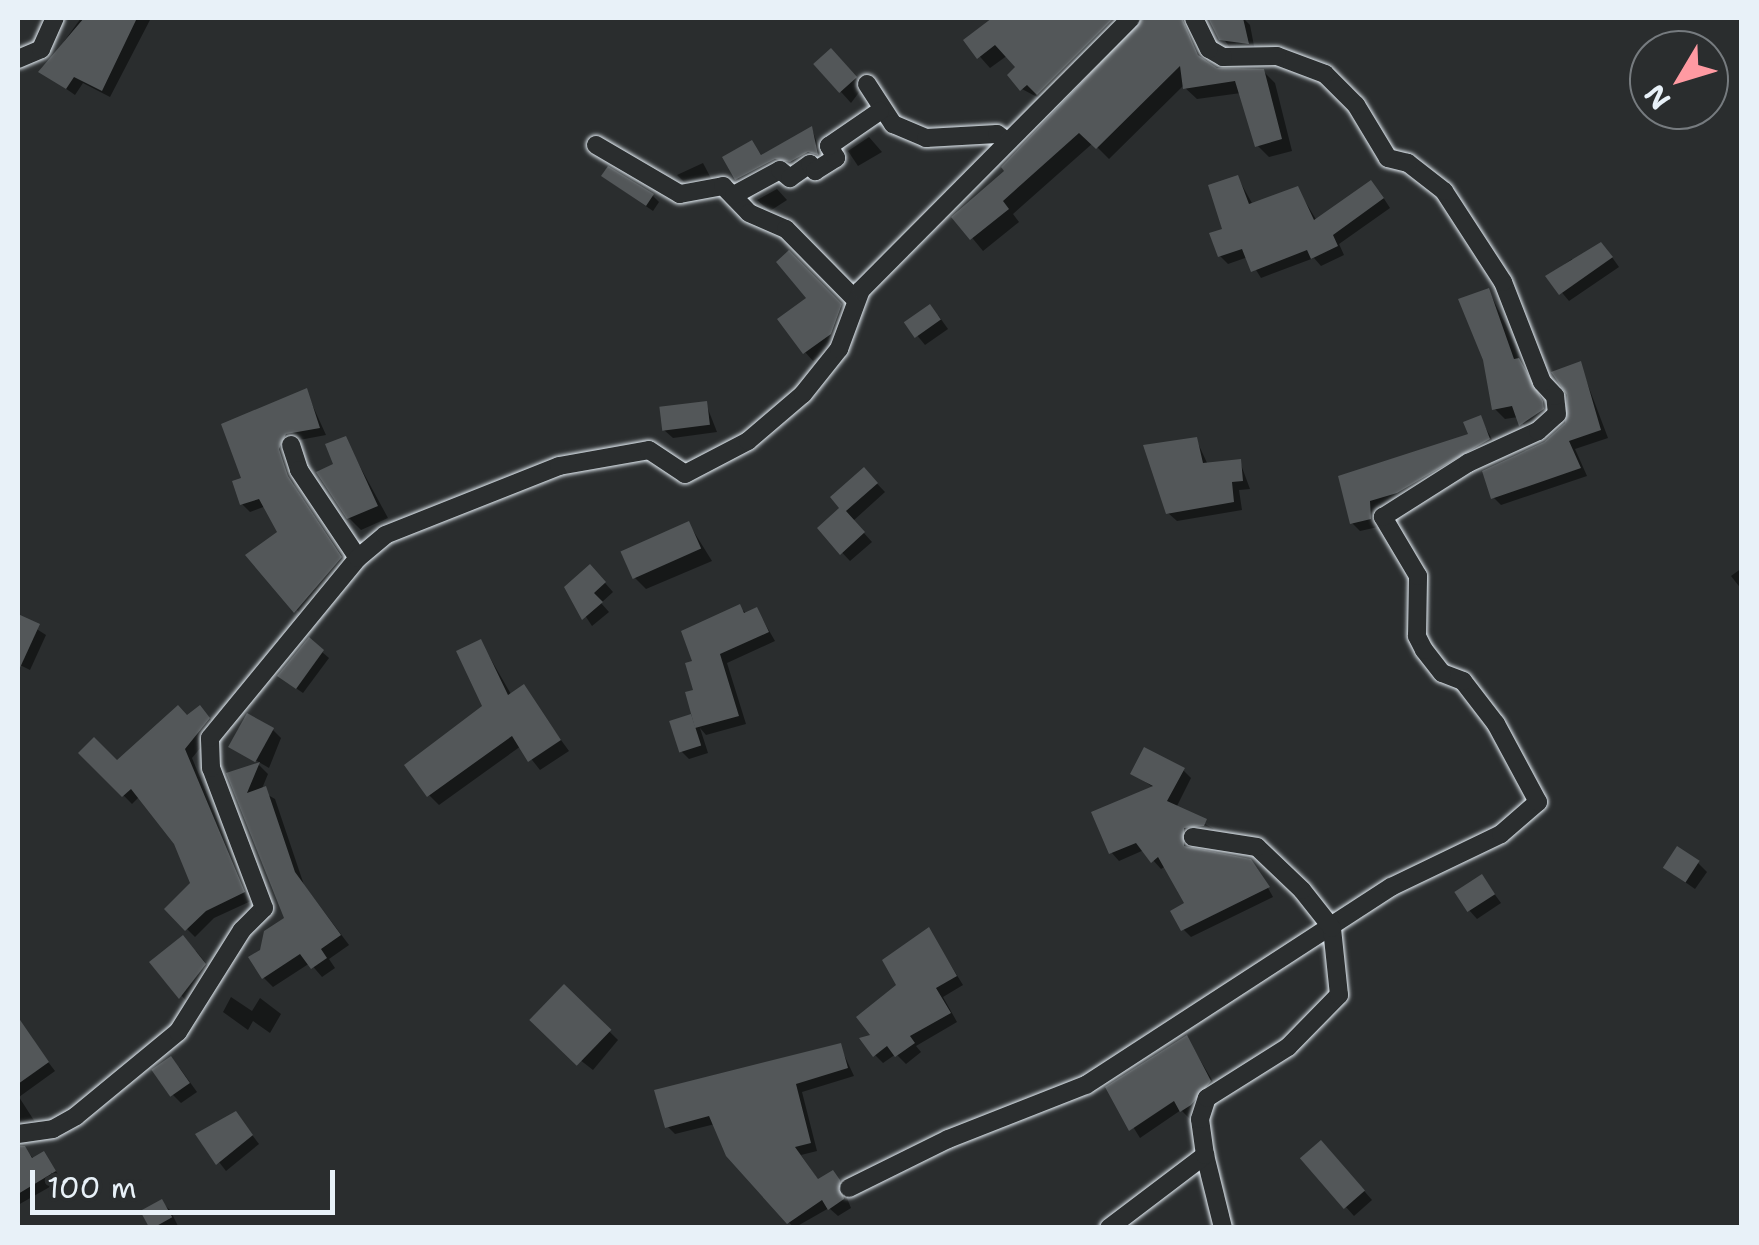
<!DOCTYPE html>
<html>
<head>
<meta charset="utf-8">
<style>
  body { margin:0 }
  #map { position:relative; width:1759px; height:1245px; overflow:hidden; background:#2a2d2e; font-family:"Shantell Sans",sans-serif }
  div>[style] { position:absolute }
  .shadow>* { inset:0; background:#0007 }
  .building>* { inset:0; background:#535759; transform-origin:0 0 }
  .roads { filter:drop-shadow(0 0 2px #e8f1f8) drop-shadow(0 0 2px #e8f1f8) }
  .street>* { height:18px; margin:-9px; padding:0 9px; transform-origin:9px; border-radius:9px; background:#2a2d2e }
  span { translate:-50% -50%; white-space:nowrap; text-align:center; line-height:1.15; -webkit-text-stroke:9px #2a2d2e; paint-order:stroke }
  .frame { position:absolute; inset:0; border:20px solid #e8f1f8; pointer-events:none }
  .north { position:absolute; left:1629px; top:30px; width:100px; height:100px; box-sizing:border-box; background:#2a2d2e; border:2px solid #767b7f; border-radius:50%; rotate:232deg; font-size:28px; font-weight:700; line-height:40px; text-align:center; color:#e8f1f8 }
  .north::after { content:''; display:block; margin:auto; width:35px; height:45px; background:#ff9aa2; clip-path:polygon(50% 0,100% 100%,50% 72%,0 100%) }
  .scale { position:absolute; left:30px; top:1170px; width:305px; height:45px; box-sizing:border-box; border:5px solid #e8f1f8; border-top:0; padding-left:12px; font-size:30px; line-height:35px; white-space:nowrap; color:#e8f1f8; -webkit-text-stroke:8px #2a2d2e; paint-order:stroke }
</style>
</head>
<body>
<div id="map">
  <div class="shadow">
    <div style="clip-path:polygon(81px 18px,151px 18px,110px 97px,83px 83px,75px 95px,42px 72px)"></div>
    <div style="clip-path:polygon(996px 18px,1005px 24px,1013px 18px,1120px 18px,1050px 104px,1022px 89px,1019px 68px,1008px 55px,990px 68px,966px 41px)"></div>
    <div style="clip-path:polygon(1154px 18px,1190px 18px,1209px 65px,1222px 72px,1263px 71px,1275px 83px,1292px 151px,1269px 157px,1257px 145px,1241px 93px,1197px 99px,1183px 86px,1109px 159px,1093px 143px,1013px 214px,1019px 222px,983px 251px,955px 217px,1007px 172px,1004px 167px)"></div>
    <div style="clip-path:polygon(1243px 18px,1250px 25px,1255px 51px,1230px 48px,1212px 22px)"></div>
    <div style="clip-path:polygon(839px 59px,863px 87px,851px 103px,816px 64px)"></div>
    <div style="clip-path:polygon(812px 129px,823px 160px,799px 169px,784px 165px,744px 186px,737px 179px,752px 143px,763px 157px)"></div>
    <div style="clip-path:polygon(869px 137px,882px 152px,858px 166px,848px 151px)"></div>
    <div style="clip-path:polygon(703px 163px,714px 184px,686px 184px,677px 175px)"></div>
    <div style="clip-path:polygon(1238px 178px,1253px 205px,1297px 188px,1317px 221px,1379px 191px,1390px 208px,1339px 244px,1344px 255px,1321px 266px,1314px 258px,1261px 278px,1248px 257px,1228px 264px,1220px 256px)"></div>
    <div style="clip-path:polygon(611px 182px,653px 196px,659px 202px,653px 211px)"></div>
    <div style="clip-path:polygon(777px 189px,787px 200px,770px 211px,757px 200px)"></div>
    <div style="clip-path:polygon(1609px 253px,1619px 267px,1569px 301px,1548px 276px,1572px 259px,1576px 263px)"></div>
    <div style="clip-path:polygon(789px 254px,849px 315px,839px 343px,813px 361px,805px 352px,810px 298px)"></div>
    <div style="clip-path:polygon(1489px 291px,1553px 420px,1531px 435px,1518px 417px,1505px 419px,1494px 408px)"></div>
    <div style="clip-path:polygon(938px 315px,948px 329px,925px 345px,907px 323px)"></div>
    <div style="clip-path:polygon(1580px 364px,1608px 438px,1575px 449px,1587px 476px,1501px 505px,1493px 497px,1568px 425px)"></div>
    <div style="clip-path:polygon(306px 391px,326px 435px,294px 441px,286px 458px,295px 487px,349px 566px,304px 618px,249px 555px,280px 533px,266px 506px,250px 512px,242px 504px)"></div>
    <div style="clip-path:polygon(706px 404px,717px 432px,673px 438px,664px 430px)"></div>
    <div style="clip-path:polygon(1480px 418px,1497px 448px,1405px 501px,1377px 509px,1378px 527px,1360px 531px,1352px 523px,1341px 477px,1471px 435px)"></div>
    <div style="clip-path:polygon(345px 439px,388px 518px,361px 530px,349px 518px)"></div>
    <div style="clip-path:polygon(1196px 439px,1208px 465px,1240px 462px,1250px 489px,1239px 490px,1242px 510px,1177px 521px,1168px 513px)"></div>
    <div style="clip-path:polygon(864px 470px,885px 492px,853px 521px,872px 542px,850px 561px,820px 529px,843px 508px)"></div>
    <div style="clip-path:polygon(689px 524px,712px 561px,646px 589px,633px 576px)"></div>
    <div style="clip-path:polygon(1742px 568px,1742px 590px,1731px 576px)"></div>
    <div style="clip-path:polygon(598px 575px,613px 592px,601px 603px,609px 612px,592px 626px,567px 588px)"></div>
    <div style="clip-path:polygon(739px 607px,747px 614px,757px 610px,775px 641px,727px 663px,746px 724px,706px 735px,700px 728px,708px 753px,689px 759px,681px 751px,697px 723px,695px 663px,684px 632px)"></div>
    <div style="clip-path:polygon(18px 617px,46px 635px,30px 670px,18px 664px)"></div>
    <div style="clip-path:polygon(309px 641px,329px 658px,303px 693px,287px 682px)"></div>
    <div style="clip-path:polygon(481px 642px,512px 696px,523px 688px,569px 751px,540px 770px,521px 746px,439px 805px,429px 795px,486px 706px)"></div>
    <div style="clip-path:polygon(208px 716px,217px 728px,192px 758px,251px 901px,214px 918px,195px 937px,167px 909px,193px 884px,176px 843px,140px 796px,132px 804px,82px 753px,117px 763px,187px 718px)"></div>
    <div style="clip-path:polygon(273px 730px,281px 738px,269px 768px,233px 747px)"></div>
    <div style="clip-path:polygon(259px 765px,268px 774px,261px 791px,275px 799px,304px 885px,349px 945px,329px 959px,335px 968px,322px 977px,310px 963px,273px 987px,263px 977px,263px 951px,287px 919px,229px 774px)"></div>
    <div style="clip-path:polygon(1183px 770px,1191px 778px,1176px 808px,1214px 829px,1191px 836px,1191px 850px,1257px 868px,1273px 897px,1191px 937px,1183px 929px,1187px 904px,1166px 866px,1161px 869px,1144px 850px,1119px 861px,1111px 852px,1154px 788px,1133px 773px)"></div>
    <div style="clip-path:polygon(1698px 863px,1707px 872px,1695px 889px,1675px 875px)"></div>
    <div style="clip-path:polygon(1482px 877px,1501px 903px,1477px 919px,1469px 910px)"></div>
    <div style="clip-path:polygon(929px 930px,963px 985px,943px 997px,957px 1022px,916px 1046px,921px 1052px,906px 1064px,896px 1054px,883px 1063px,875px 1055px,874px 1036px)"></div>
    <div style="clip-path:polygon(196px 951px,218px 978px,194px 1010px,153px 963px)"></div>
    <div style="clip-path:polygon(564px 987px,618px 1040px,593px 1070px,543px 1031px)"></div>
    <div style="clip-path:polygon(231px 997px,252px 1011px,260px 998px,281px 1014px,270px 1033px,253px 1021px,248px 1030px,223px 1012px)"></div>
    <div style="clip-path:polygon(26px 1033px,55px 1071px,19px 1097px,35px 1122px,18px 1127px,18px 1038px)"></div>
    <div style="clip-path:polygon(1187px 1038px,1218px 1090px,1200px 1113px,1190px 1119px,1181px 1110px,1140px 1138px,1109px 1088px)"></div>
    <div style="clip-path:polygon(840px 1046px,854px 1076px,802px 1092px,817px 1151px,801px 1155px,819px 1181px,833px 1173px,840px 1181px,851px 1208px,838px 1216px,829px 1208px,794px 1228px,728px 1154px,715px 1124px,675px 1134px,667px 1126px)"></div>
    <div style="clip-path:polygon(179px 1067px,197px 1092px,181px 1103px,173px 1095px)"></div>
    <div style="clip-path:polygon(236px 1114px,259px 1144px,226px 1171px,198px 1135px)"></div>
    <div style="clip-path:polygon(25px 1149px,34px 1159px,44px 1154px,62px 1180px,18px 1205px,18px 1153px)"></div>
    <div style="clip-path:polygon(1329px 1151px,1372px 1200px,1354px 1216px,1303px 1159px)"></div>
    <div style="clip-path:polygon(161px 1202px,170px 1210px,178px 1226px,152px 1228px,143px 1212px)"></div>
  </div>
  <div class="building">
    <div style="clip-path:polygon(84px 18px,137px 18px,102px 91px,74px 77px,66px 89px,38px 72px)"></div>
    <div style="clip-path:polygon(992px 18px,1114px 18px,1037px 95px,1027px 85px,1020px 91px,1007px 75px,1015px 67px,995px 45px,977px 59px,963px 40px)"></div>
    <div style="clip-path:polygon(1143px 18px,1182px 18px,1198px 55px,1217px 68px,1264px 69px,1282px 139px,1255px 147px,1235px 81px,1183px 89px,1180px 66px,1096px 149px,1079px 133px,1003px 201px,1009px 209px,970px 240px,951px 217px,1004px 171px,1001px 167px)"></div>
    <div style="clip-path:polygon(1208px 18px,1243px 18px,1249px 44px,1219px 40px)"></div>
    <div style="left:831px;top:48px;width:39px;height:24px;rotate:48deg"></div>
    <div style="clip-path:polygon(812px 126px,818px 155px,808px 152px,790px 162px,775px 159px,735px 180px,722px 157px,752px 140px,761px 155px)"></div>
    <div style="clip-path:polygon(608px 166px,654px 194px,646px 206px,601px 176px)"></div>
    <div style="clip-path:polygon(1238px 175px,1249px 204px,1298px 186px,1314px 220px,1371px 180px,1384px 198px,1333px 235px,1338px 246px,1311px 259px,1307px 250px,1251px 272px,1242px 249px,1218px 257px,1209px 233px,1222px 229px,1208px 185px)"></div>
    <div style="clip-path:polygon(1601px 242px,1613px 257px,1559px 295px,1545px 276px)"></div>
    <div style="clip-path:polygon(789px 250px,842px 304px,831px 334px,803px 354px,777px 319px,806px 298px,776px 262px)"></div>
    <div style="clip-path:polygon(1489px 288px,1514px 359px,1519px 358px,1543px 401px,1544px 409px,1519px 426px,1512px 406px,1492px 410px,1483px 360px,1458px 299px)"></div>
    <div style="left:930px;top:304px;width:19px;height:32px;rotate:55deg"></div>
    <div style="clip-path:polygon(1581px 361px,1601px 430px,1569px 441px,1581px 468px,1491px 499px,1482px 471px,1544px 442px,1565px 423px,1567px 395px,1551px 372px)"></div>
    <div style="clip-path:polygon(307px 388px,320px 428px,286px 434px,279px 449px,288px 476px,342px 557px,294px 613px,245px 555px,277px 532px,259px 499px,240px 505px,232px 481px,241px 478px,221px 424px)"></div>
    <div style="left:707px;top:401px;width:24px;height:48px;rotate:83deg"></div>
    <div style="clip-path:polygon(1481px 415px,1490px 439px,1397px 493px,1370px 501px,1371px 519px,1350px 524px,1338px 476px,1468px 434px,1463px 422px)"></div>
    <div style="clip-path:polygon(346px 436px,378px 506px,347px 519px,316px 472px,333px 464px,325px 444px)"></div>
    <div style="clip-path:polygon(1197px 437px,1203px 463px,1241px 459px,1243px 481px,1232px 482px,1234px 502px,1166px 514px,1143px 445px)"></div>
    <div style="clip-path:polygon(864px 467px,878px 483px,846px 511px,865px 532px,840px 555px,817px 528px,839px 508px,830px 497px)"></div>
    <div style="left:689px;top:521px;width:30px;height:75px;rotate:66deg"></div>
    <div style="clip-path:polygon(590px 564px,606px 582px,594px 593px,603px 602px,582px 620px,564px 587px)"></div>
    <div style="clip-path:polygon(740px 604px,744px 613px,757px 607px,769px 632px,720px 654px,739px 716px,695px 728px,685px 692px,693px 690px,685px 663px,692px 661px,681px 631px)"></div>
    <div style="clip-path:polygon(18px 614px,40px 624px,18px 672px)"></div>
    <div style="clip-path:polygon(309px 637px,324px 650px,296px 689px,277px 676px)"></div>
    <div style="clip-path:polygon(481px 639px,508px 695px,524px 684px,561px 740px,528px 762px,512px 736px,427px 797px,404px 765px,482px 706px,456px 651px)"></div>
    <div style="clip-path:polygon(178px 705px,187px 715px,200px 705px,210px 718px,185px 749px,245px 892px,206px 911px,185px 931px,164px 909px,190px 883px,174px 844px,131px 789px,122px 797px,78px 753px,94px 737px,117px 760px)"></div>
    <div style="left:247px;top:713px;width:31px;height:39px;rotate:29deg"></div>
    <div style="left:691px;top:714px;width:33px;height:23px;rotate:72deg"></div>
    <div style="clip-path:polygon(1144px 747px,1185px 768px,1167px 801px,1207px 819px,1204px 826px,1184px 828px,1184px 846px,1251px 859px,1270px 887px,1181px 931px,1170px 911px,1184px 903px,1158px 857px,1151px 863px,1136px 843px,1109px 854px,1091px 812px,1153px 786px,1130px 774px)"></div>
    <div style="clip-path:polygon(260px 762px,247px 793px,266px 786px,295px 872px,341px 935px,321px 949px,327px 958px,311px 969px,300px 954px,262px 979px,248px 957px,260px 950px,264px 931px,284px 918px,226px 773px)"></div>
    <div style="left:1677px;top:846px;width:27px;height:26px;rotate:33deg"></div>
    <div style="left:1482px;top:874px;width:24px;height:33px;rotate:57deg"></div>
    <div style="clip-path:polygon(929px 927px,957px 976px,936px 988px,951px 1013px,910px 1036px,915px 1043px,895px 1057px,887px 1046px,873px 1057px,859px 1038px,870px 1035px,856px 1017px,896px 985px,882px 960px)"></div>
    <div style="clip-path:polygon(183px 935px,206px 964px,179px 999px,149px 962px)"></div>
    <div style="left:564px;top:984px;width:66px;height:50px;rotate:44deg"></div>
    <div style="clip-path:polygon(18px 1017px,49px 1062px,18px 1084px)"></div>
    <div style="clip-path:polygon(1187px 1035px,1211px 1081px,1191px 1105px,1180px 1112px,1174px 1101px,1129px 1131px,1105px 1087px)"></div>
    <div style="clip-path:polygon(841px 1043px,848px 1068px,796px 1084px,811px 1143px,795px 1147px,818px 1179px,833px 1170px,840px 1180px,844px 1199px,828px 1210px,822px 1200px,787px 1224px,726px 1156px,709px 1116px,665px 1128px,654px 1090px)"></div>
    <div style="left:171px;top:1056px;width:33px;height:24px;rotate:55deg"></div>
    <div style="clip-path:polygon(236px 1111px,253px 1135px,216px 1165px,195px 1134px)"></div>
    <div style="left:1321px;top:1140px;width:67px;height:28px;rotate:49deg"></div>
    <div style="clip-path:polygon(18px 1146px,25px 1146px,32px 1158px,44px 1151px,56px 1171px,18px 1194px)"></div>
    <div style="left:162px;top:1199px;width:21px;height:25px;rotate:61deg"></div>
  </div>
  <div class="roads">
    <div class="street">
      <div style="left:18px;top:59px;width:25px;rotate:-23deg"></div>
      <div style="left:41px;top:49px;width:34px;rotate:-66deg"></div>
      <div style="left:867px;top:84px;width:48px;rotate:57deg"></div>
      <div style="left:893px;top:124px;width:36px;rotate:23deg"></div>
      <div style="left:926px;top:138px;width:71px;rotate:-3.2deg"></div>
      <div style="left:997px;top:134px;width:10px;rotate:37deg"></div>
      <div style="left:596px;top:145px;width:97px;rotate:30.3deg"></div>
      <div style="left:680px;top:194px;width:44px;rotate:-10.5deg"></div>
      <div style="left:723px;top:186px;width:37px;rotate:46deg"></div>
      <div style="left:749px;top:213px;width:40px;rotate:23.4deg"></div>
      <div style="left:786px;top:229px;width:100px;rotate:45.4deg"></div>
      <div style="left:734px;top:195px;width:52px;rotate:-28.5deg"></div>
      <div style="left:780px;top:170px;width:13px;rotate:39deg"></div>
      <div style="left:790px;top:178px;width:24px;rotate:-35deg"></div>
      <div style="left:810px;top:164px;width:9px;rotate:54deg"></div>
      <div style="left:815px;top:171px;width:25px;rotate:-32deg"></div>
      <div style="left:836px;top:158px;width:14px;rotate:-120deg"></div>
      <div style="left:829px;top:146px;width:62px;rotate:-34.5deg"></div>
      <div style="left:291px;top:445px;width:26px;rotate:72deg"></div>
      <div style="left:299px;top:470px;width:106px;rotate:56.2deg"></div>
      <div style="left:18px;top:1134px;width:35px;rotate:-8deg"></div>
      <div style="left:53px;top:1129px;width:26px;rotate:-29deg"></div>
      <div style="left:76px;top:1116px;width:132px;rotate:-39.5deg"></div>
      <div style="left:178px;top:1032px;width:120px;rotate:-57.9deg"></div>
      <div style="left:242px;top:930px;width:31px;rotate:-45deg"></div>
      <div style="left:264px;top:908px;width:150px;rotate:-110.7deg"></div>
      <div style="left:211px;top:768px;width:30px;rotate:-92deg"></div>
      <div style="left:210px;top:738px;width:233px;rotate:-50.6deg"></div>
      <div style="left:358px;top:558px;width:35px;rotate:-40deg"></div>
      <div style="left:385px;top:535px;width:187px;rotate:-21.6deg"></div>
      <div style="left:559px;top:466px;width:91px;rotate:-10.1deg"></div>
      <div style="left:649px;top:450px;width:43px;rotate:33.7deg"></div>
      <div style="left:685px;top:474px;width:71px;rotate:-27.6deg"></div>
      <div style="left:748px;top:441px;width:72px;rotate:-40.5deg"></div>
      <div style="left:803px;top:394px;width:58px;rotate:-51.3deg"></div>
      <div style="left:839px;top:349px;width:63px;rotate:-69.6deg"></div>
      <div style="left:861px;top:290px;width:383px;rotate:-45.2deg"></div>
      <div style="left:1205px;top:1155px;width:75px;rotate:76.1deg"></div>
      <div style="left:849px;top:1188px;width:110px;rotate:-26.3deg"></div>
      <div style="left:948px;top:1139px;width:148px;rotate:-21.4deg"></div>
      <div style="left:1086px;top:1085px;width:364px;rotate:-33deg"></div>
      <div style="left:1391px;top:887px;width:122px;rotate:-25.7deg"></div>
      <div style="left:1501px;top:834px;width:49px;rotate:-40.9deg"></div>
      <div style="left:1538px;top:802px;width:89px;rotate:-118.3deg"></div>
      <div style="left:1496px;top:724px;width:54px;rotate:-127.5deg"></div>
      <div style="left:1463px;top:681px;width:22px;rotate:-159deg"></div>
      <div style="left:1442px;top:673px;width:29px;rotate:-128deg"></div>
      <div style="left:1424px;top:650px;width:16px;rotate:-117deg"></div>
      <div style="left:1417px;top:636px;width:60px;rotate:-89deg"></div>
      <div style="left:1418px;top:576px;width:69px;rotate:-120.7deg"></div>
      <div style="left:1383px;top:517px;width:101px;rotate:-32.4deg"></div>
      <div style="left:1468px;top:463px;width:77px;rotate:-24.6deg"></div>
      <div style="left:1538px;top:431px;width:25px;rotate:-42deg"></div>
      <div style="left:1557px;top:414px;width:18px;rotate:-96deg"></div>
      <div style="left:1555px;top:396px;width:19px;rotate:-133deg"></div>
      <div style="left:1542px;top:382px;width:107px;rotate:-111.3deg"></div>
      <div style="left:1503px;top:282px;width:108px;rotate:-123deg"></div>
      <div style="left:1444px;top:191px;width:46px;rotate:-142.1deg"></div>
      <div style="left:1408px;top:163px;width:21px;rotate:-166deg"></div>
      <div style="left:1388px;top:158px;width:62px;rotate:-121.1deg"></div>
      <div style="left:1356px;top:105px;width:44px;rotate:-135deg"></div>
      <div style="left:1325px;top:74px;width:51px;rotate:-159.4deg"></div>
      <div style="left:1277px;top:56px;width:54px;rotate:178.9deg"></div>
      <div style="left:1223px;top:57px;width:16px;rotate:-150deg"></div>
      <div style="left:1209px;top:49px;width:34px;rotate:-116deg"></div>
      <div style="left:1109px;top:1228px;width:121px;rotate:-37.2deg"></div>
      <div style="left:1205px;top:1155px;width:36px;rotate:-98deg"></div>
      <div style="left:1200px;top:1119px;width:22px;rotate:-72deg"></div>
      <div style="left:1207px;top:1098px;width:96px;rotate:-32.2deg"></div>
      <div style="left:1288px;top:1047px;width:73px;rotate:-45.6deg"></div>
      <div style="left:1339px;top:995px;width:67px;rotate:-96deg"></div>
      <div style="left:1332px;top:928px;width:48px;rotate:-128.3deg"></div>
      <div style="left:1302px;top:890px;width:62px;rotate:-136.3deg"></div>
      <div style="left:1257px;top:847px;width:65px;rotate:-171.1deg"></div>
    </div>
  </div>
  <div class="frame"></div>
  <div class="north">N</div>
  <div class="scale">100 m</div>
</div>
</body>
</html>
